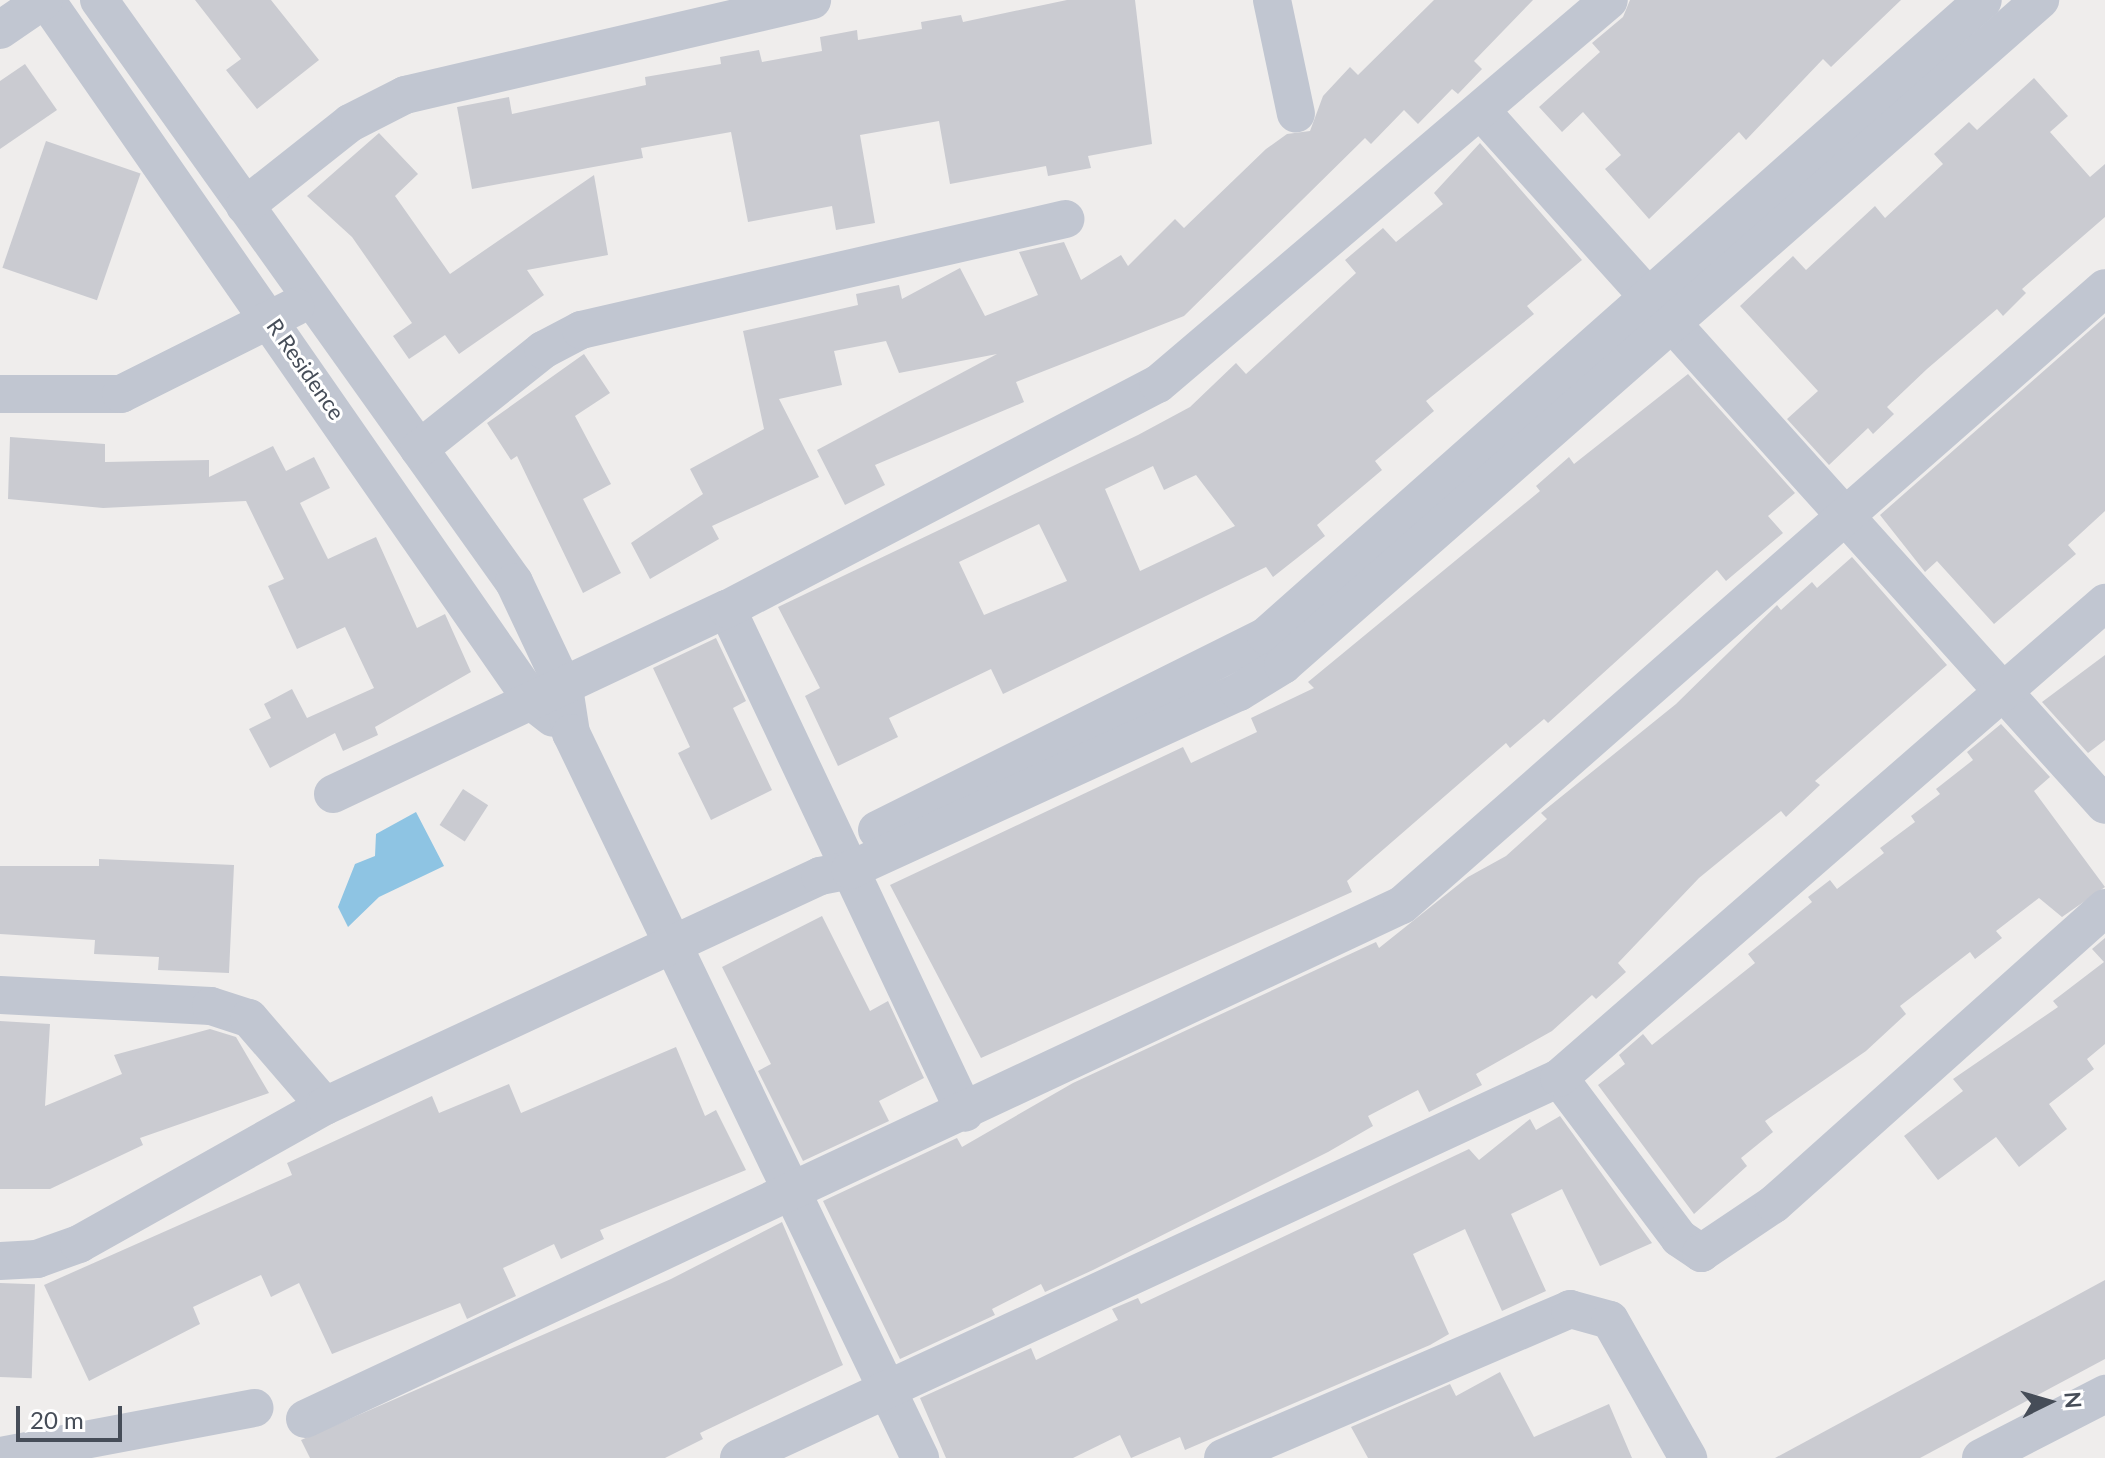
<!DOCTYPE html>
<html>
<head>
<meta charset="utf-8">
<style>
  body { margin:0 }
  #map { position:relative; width:2105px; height:1458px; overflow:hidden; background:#efedec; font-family:Lato,sans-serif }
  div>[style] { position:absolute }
  .water>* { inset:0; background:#8ec4e3 }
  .building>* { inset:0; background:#cacbd1; transform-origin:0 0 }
  .minor>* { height:38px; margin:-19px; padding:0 19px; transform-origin:19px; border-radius:19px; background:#c1c6d1 }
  span { translate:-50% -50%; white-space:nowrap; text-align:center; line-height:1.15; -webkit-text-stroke:6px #fff; paint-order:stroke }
  .street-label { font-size:22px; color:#464d58 }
  .north { position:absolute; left:2009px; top:1362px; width:80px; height:80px; -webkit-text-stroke:6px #fff; paint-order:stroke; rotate:85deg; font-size:22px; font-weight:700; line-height:32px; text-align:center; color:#464d58 }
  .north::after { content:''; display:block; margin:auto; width:28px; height:36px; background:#464d58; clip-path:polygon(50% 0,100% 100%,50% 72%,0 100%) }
  .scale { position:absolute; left:16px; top:1406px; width:106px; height:36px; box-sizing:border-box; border:4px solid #464d58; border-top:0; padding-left:10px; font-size:24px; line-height:28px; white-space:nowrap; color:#464d58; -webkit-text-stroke:6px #fff; paint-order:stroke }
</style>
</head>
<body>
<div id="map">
  <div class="water">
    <div style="clip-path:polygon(416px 812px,444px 866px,379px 897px,348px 927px,338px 907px,355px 864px,375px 856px,376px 834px)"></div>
  </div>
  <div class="building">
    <div style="clip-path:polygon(195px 0,271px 0,319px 60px,257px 109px,226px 70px,241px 59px)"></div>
    <div style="clip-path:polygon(1067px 0,1135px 0,1152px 144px,1088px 156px,1091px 168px,1048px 176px,1046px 166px,950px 184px,939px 121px,860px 135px,875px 223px,836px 230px,832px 206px,748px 222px,731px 132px,641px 148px,643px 158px,472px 189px,457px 107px,509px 97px,512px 114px,646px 85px,645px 77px,721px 64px,720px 57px,759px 50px,762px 62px,822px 51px,820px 37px,857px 30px,858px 40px,922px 29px,921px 22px,961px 15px,963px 22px)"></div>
    <div style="clip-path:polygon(1434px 0,1533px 0,1474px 61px,1482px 69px,1458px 94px,1452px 89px,1418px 124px,1404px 110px,1371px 144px,1365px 138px,1184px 316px,1016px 382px,1024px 402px,875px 465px,885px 485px,845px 505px,817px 450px,997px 354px,899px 373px,886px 341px,834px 351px,842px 385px,779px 399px,819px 477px,712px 526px,719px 539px,650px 579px,631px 543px,703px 494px,690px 469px,764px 429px,743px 331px,858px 305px,856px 294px,899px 285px,902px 299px,960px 268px,985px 316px,1038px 295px,1019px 252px,1064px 242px,1081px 280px,1121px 255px,1128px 266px,1175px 219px,1184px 228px,1266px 149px,1287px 134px,1310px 131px,1323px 96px,1350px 67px,1358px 75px)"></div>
    <div style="clip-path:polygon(1630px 0,1901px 0,1831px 67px,1823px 59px,1746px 140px,1739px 132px,1649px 219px,1605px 169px,1621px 155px,1583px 112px,1562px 132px,1539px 107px,1600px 52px,1592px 43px,1623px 17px)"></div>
    <div style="clip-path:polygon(25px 64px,57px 110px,0 149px,0 81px)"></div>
    <div style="clip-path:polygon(2034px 78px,2068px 116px,2050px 132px,2090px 177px,2105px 164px,2105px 217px,2022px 289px,2026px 293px,2003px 316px,1997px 309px,1927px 369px,1887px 407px,1894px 414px,1873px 434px,1868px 428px,1829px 465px,1787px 419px,1818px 391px,1740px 306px,1793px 256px,1806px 270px,1875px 206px,1885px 218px,1943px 164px,1934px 154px,1969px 122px,1977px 130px)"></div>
    <div style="clip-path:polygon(379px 133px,418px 174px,395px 196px,450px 274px,594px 175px,608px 255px,527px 270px,544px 295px,459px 354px,445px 335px,409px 359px,393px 336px,412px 323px,352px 237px,307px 196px)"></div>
    <div style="left:46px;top:141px;width:100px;height:134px;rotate:19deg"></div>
    <div style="clip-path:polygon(evenodd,1480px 143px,1582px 260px,1527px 306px,1534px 314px,1426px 401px,1434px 411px,1375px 461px,1382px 470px,1317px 525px,1325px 536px,1273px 577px,1266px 567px,1003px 694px,991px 669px,889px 718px,898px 737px,838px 766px,805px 696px,820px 688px,778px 607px,1138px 435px,1190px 407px,1236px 363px,1246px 374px,1356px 273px,1345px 260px,1383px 228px,1396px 242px,1443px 204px,1434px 193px,1480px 143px,1153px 466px,1164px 490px,1196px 475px,1235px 526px,1140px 571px,1105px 489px,1153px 466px,1480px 143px,1039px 524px,1067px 581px,984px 615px,959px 562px,1039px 524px)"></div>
    <div style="clip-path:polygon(2105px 317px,2105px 511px,2068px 545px,2076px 554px,1994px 624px,1937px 561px,1925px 572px,1880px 515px)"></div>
    <div style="clip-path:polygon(584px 354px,610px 393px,575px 416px,611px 484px,583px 499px,621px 573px,583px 593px,517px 456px,511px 460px,487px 423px)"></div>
    <div style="clip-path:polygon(1688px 374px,1795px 493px,1768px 516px,1783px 533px,1726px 581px,1717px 570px,1548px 723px,1544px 719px,1510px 748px,1506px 743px,1347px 881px,1352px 892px,981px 1058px,890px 885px,1183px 747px,1191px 763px,1257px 732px,1251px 718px,1314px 688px,1308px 682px,1540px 491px,1536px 486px,1569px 457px,1574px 464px)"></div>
    <div style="clip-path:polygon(10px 437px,105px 444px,105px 462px,209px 460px,209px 477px,273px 446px,286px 471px,314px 457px,330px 488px,300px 503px,328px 559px,376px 537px,417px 628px,445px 614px,471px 672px,375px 727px,378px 735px,343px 751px,335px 733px,270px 768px,249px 729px,271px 718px,264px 704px,292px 689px,307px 718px,374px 688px,345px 627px,297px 649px,268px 586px,284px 579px,246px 501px,103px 508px,8px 499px)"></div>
    <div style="clip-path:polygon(1852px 557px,1947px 665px,1815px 781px,1820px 785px,1786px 817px,1781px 811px,1699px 878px,1618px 963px,1626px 972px,1596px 999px,1592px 995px,1552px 1031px,1476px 1074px,1482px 1085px,1429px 1112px,1418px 1090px,1368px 1116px,1373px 1126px,1328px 1152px,1093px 1270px,1045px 1292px,1041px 1284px,992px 1309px,995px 1315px,900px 1359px,823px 1201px,957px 1138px,962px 1147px,1073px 1083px,1376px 942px,1379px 948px,1468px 877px,1506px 856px,1547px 819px,1541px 813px,1676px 704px,1777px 605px,1781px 610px,1812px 582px,1817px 588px)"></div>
    <div style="clip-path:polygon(716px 638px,746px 701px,733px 708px,772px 790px,711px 820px,678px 753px,690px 747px,653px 668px)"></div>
    <div style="clip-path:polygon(2105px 655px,2105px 740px,2088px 753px,2042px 702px)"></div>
    <div style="clip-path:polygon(2001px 724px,2050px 777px,2034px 791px,2105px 887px,2062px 917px,2039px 898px,1996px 931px,2002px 938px,1975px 959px,1970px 952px,1900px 1006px,1906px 1014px,1866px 1051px,1765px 1121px,1773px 1132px,1741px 1158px,1747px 1166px,1694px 1214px,1598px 1085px,1625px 1064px,1619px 1055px,1643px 1034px,1652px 1045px,1755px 963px,1748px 954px,1812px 902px,1808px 897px,1830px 880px,1837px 889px,1884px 853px,1880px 848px,1915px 822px,1911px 816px,1940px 794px,1936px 789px,1973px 760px,1967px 752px)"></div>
    <div style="left:463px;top:789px;width:30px;height:43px;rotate:33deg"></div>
    <div style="clip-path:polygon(99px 859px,234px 865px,229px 973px,158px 970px,159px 957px,94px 954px,95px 940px,0 934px,0 866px,99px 866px)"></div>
    <div style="clip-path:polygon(822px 916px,870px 1011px,888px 1001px,924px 1078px,879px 1101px,889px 1121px,803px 1161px,758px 1071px,771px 1064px,722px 967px)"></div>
    <div style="clip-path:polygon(2105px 938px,2105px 1044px,2087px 1059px,2094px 1069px,2049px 1104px,2067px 1129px,2019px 1167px,1996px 1137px,1938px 1180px,1904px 1136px,1963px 1091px,1953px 1079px,2058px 1007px,2053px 1001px,2104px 962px,2092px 949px)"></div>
    <div style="clip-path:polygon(0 1021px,50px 1024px,45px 1106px,122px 1074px,114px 1055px,210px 1029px,236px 1037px,269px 1093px,140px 1138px,143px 1145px,50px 1189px,0 1189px)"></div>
    <div style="clip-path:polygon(676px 1047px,705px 1116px,716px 1110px,746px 1170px,600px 1230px,604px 1239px,561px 1259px,554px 1244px,503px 1268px,516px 1296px,467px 1319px,460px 1303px,332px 1354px,299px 1283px,271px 1297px,261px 1275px,193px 1307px,200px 1324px,89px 1381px,44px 1285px,292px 1175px,287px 1163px,432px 1096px,439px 1113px,509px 1084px,521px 1113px)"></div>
    <div style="clip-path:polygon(1560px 1116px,1652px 1243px,1600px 1266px,1562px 1189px,1511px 1214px,1546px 1291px,1502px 1311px,1465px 1229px,1413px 1254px,1449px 1334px,1430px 1345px,1185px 1450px,1180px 1437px,1131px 1458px,1120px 1435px,1073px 1458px,946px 1458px,920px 1398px,1031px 1348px,1036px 1360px,1118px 1320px,1112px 1309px,1138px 1298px,1141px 1304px,1469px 1149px,1479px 1160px,1530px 1119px,1536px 1130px)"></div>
    <div style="clip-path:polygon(782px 1222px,843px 1365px,700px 1433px,703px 1439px,665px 1458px,310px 1458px,301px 1440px,671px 1279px)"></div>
    <div style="clip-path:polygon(2105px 1280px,2105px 1359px,1920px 1458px,1775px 1458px)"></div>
    <div style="left:0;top:1283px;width:35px;height:94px;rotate:2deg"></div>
    <div style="clip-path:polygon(1500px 1372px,1534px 1437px,1609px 1404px,1632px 1458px,1368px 1458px,1351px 1427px,1450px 1384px,1456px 1396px)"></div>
  </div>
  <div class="minor">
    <div style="left:46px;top:0;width:856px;rotate:55.23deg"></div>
    <div style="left:534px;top:703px;width:24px;rotate:38deg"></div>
    <div style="left:99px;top:0;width:715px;rotate:54.51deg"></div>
    <div style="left:514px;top:582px;width:117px;rotate:64.7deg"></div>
    <div style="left:564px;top:688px;width:46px;rotate:81.2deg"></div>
    <div style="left:571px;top:733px;width:805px;rotate:64.29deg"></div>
    <div style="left:1272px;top:0;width:116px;rotate:78.1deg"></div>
    <div style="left:0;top:30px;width:53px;rotate:-34.3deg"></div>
    <div style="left:1483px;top:113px;width:930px;rotate:48.05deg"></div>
    <div style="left:245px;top:206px;width:134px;rotate:-38.3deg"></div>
    <div style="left:350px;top:123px;width:62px;rotate:-27deg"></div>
    <div style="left:405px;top:95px;width:418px;rotate:-13.1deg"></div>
    <div style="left:0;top:394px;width:121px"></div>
    <div style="left:121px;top:394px;width:195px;rotate:-26.6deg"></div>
    <div style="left:419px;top:449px;width:159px;rotate:-38.6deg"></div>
    <div style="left:543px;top:350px;width:43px;rotate:-27.8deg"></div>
    <div style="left:581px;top:330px;width:497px;rotate:-12.9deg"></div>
    <div style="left:727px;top:609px;width:557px;rotate:64.72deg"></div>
    <div style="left:333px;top:794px;width:435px;rotate:-25.2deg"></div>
    <div style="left:727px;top:609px;width:486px;rotate:-27.6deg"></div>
    <div style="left:1158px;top:384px;width:592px;rotate:-40.41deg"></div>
    <div style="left:877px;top:830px;width:435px;rotate:-26.5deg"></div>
    <div style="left:1266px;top:636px;width:958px;rotate:-41.57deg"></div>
    <div style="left:0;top:995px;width:211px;rotate:3deg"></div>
    <div style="left:211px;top:1006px;width:40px;rotate:18deg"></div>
    <div style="left:249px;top:1018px;width:116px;rotate:49.2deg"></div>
    <div style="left:1559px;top:1078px;width:200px;rotate:53.1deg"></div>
    <div style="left:1679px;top:1238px;width:27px;rotate:34deg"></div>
    <div style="left:1701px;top:1253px;width:88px;rotate:-33.9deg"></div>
    <div style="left:1774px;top:1204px;width:444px;rotate:-41.8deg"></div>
    <div style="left:0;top:1261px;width:37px;rotate:-3deg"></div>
    <div style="left:37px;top:1259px;width:45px;rotate:-19.7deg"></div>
    <div style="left:79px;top:1244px;width:282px;rotate:-29.3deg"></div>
    <div style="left:325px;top:1106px;width:546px;rotate:-24.92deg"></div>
    <div style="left:820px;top:876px;width:31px;rotate:-11deg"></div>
    <div style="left:850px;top:870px;width:428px;rotate:-24.6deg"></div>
    <div style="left:1239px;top:692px;width:52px;rotate:-31.5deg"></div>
    <div style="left:1283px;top:665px;width:1008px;rotate:-41.3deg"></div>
    <div style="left:305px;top:1419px;width:1211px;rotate:-25.11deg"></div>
    <div style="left:1402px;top:905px;width:935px;rotate:-41.27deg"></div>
    <div style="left:0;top:1456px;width:259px;rotate:-10.7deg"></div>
    <div style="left:739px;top:1458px;width:904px;rotate:-24.86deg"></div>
    <div style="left:1559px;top:1078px;width:724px;rotate:-41.02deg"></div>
    <div style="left:1223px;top:1458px;width:378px;rotate:-23.2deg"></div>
    <div style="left:1570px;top:1309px;width:41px;rotate:15.4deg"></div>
    <div style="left:1610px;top:1320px;width:159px;rotate:60.5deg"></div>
    <div style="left:1981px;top:1458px;width:140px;rotate:-27.3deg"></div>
  </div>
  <div class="street-label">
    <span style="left:306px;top:369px;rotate:55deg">R Residence</span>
  </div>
  <div class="north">N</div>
  <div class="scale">20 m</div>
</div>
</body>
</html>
